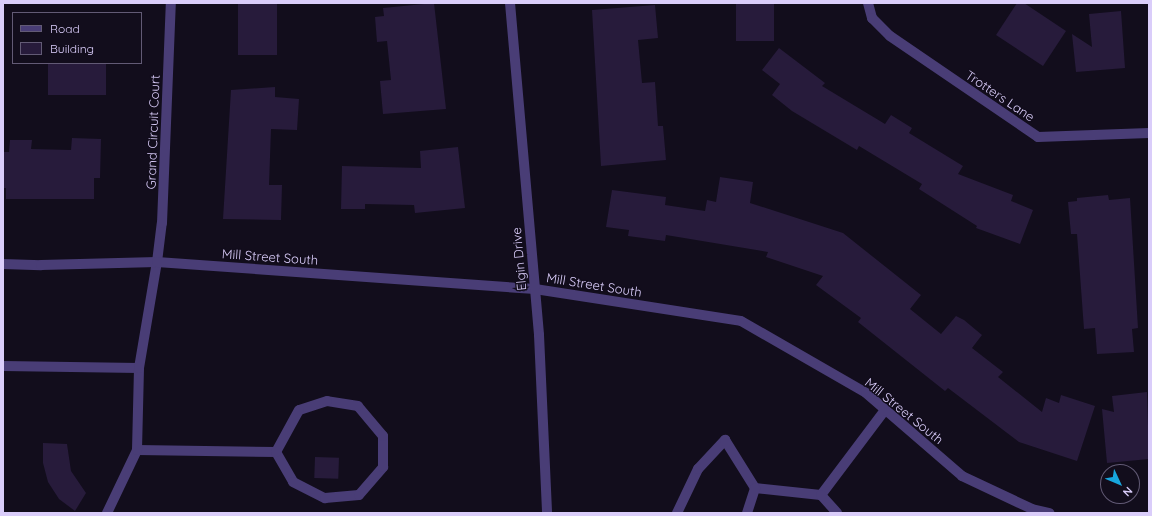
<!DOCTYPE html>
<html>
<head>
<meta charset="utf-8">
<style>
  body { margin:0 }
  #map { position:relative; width:1152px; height:516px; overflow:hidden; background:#120d1c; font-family:Quicksand,sans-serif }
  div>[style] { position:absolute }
  .building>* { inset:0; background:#271b3b; transform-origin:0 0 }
  .service>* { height:10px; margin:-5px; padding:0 5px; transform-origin:5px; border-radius:5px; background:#493d76 }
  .minor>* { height:10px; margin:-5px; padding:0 5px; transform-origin:5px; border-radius:5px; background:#493d76 }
  .tertiary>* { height:10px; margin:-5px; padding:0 5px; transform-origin:5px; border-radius:5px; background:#493d76 }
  span { translate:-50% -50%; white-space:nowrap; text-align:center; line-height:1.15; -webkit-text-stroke:3px #120d1c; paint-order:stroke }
  .street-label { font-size:13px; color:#dacdfa }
  .frame { position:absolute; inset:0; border:4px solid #dacdfa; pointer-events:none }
  .legend { position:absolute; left:12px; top:12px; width:130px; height:52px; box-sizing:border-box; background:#120d1c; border:1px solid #625a75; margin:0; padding:5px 7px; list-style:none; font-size:12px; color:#dacdfa }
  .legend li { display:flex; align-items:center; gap:8px; height:20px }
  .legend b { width:20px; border:1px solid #625a75 }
  .north { position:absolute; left:1100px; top:464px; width:40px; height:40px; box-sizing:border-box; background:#120d1c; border:1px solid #625a75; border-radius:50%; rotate:134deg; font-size:11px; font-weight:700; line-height:16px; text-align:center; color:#dacdfa }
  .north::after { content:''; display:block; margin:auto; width:14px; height:18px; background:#17a6dd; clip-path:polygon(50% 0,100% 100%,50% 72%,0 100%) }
</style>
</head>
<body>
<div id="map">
  <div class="building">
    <div style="left:238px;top:3px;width:39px;height:52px"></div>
    <div style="clip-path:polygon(434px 3px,446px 109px,383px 114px,380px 81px,391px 80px,387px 41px,377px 42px,375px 17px,384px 16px,383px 8px)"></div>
    <div style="left:736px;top:3px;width:38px;height:38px"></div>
    <div style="clip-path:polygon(1017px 3px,1024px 3px,1066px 31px,1043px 66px,996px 35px)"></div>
    <div style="clip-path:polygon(655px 5px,658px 38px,638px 40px,642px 83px,655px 82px,658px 126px,663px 126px,666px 160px,601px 166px,592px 10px)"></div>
    <div style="clip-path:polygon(1121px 11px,1125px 68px,1076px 72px,1072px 34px,1092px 47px,1089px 14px)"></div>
    <div style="clip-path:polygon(779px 48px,825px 83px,822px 86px,885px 124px,891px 115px,912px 128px,909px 133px,963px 166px,958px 174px,1013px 195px,1011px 201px,1033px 210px,1020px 244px,976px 228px,977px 226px,919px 189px,922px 184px,859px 146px,857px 150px,792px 111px,772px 95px,780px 84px,762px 70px)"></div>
    <div style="left:48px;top:63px;width:58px;height:32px"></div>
    <div style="clip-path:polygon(275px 87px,275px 97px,299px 99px,297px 130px,271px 129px,269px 185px,282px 185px,281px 220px,223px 219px,231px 90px)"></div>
    <div style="clip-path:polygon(72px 138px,101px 139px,100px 178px,94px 178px,94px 199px,6px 199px,6px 188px,3px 188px,3px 152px,9px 152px,10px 140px,32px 140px,31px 149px,71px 150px)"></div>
    <div style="clip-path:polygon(458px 147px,465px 208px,415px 213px,414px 205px,365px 204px,365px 209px,341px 209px,342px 166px,421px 168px,420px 151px)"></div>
    <div style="clip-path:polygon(720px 177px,753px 182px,750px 203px,843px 233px,921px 295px,910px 309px,941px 334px,956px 316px,964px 320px,982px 335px,972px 348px,1003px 372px,998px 377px,1042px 412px,1046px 398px,1059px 403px,1061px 395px,1095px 406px,1077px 461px,1019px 442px,948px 388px,945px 391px,858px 322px,861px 318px,816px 285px,823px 276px,766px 257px,768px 252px,666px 235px,665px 241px,628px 236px,629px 230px,606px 227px,612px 190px,666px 197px,665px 205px,705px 211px,707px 200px,716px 202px)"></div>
    <div style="clip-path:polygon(1108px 195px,1109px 200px,1130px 198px,1138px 328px,1132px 329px,1134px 352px,1097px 354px,1095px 328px,1084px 329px,1077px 234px,1071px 234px,1068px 202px,1077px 201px,1077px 198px)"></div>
    <div style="clip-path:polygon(1147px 392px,1149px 459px,1107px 463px,1102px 409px,1114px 412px,1112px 396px)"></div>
    <div style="clip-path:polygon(43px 443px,67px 444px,71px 471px,86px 493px,75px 511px,59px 499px,48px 482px,43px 463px)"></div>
    <div style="left:315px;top:457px;width:24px;height:21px;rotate:2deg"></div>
  </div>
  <div class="service">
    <div style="left:3px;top:366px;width:136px;rotate:0.8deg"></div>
    <div style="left:137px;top:450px;width:139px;rotate:0.8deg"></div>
    <div style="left:276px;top:452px;width:34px;rotate:60deg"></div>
    <div style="left:293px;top:482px;width:36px;rotate:27deg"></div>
    <div style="left:325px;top:498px;width:34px;rotate:-5deg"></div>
    <div style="left:359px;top:495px;width:37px;rotate:-49deg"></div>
    <div style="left:383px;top:467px;width:31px;rotate:-90deg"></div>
    <div style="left:383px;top:436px;width:39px;rotate:-130deg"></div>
    <div style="left:358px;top:406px;width:31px;rotate:-171deg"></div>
    <div style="left:327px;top:401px;width:29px;rotate:162deg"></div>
    <div style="left:299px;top:410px;width:48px;rotate:118.7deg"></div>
    <div style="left:755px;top:488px;width:66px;rotate:6.1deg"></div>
    <div style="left:821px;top:495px;width:106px;rotate:-53deg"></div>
    <div style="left:821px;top:495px;width:24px;rotate:48deg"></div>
    <div style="left:107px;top:513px;width:70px;rotate:-64.5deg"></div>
    <div style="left:137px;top:450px;width:82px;rotate:-88.6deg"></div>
    <div style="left:139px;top:368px;width:108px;rotate:-80.4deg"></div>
    <div style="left:677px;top:513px;width:49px;rotate:-64.5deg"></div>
    <div style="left:698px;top:469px;width:40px;rotate:-47deg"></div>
    <div style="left:725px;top:440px;width:57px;rotate:58deg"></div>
    <div style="left:747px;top:513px;width:26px;rotate:-72deg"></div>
  </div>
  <div class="minor">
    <div style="left:868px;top:3px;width:16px;rotate:75deg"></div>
    <div style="left:872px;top:18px;width:25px;rotate:45deg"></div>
    <div style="left:890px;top:36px;width:179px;rotate:34.3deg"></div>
    <div style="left:1038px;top:137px;width:111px;rotate:-2.1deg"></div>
    <div style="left:157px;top:262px;width:39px;rotate:-83deg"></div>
    <div style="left:162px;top:223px;width:220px;rotate:-87.7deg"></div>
    <div style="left:3px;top:264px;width:38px;rotate:2deg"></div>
    <div style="left:41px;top:265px;width:116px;rotate:-1.5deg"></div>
    <div style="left:157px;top:262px;width:379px;rotate:4.1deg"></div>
    <div style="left:535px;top:289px;width:208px;rotate:8.8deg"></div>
    <div style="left:741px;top:321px;width:144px;rotate:29.9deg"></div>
    <div style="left:866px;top:393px;width:127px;rotate:40.8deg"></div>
    <div style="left:962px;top:476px;width:77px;rotate:25.2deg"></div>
    <div style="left:1032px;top:509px;width:18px;rotate:13deg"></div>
  </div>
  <div class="tertiary">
    <div style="left:510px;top:3px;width:333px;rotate:85deg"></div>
    <div style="left:539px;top:335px;width:178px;rotate:87.4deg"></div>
  </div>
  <div class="street-label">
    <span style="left:1000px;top:96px;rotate:34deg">Trotters Lane</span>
    <span style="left:153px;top:132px;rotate:-88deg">Grand Circuit Court</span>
    <span style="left:270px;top:257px;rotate:4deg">Mill Street South</span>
    <span style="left:519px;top:259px;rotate:-95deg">Elgin Drive</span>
    <span style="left:594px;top:285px;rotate:9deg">Mill Street South</span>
    <span style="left:904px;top:411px;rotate:39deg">Mill Street South</span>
  </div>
  <div class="frame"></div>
  <ul class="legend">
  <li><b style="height:5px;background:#493d76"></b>Road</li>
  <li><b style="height:11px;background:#271b3b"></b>Building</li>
  </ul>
  <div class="north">N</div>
</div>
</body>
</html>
